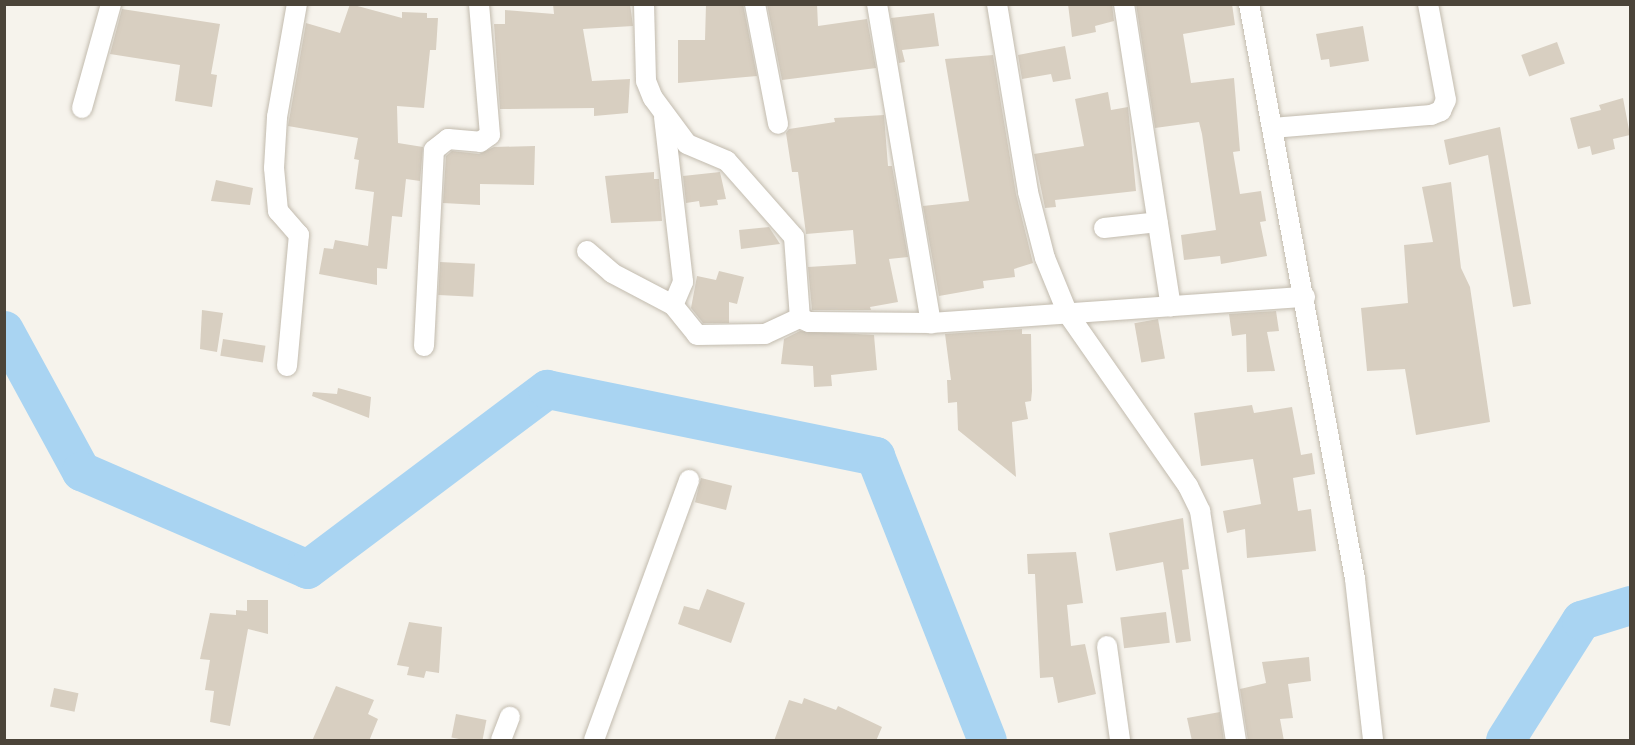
<!DOCTYPE html>
<html>
<head>
<meta charset="utf-8">
<style>
  body { margin:0 }
  #map { position:relative; width:1635px; height:745px; overflow:hidden; background:#f6f3ec; font-family:"DM Sans",sans-serif }
  div>[style] { position:absolute }
  .river>* { height:39px; margin:-19.5px; padding:0 19.5px; transform-origin:19.5px; border-radius:19.5px; background:#a9d4f2 }
  .building>* { inset:0; background:#d8cfc1; transform-origin:0 0 }
  .roads { filter:drop-shadow(0 0 2px #c2bbae) drop-shadow(0 0 2px #c2bbae) }
  .minor>* { height:20px; margin:-10px; padding:0 10px; transform-origin:10px; border-radius:10px; background:#fff }
  span { translate:-50% -50%; white-space:nowrap; text-align:center; line-height:1.15; -webkit-text-stroke:4.5px #fff; paint-order:stroke }
  .frame { position:absolute; inset:0; border:6px solid #4b4439; pointer-events:none }
</style>
</head>
<body>
<div id="map">
  <div class="river">
    <div style="left:4px;top:330px;width:161px;rotate:61.4deg"></div>
    <div style="left:81px;top:471px;width:246px;rotate:23.4deg"></div>
    <div style="left:307px;top:569px;width:300px;rotate:-36.9deg"></div>
    <div style="left:547px;top:389px;width:335px;rotate:11.5deg"></div>
    <div style="left:875px;top:456px;width:305px;rotate:68.5deg"></div>
    <div style="left:1505px;top:740px;width:142px;rotate:-57.7deg"></div>
    <div style="left:1581px;top:620px;width:51px;rotate:-17deg"></div>
  </div>
  <div class="building">
    <div style="clip-path:polygon(350px 4px,402px 18px,402px 12px,427px 13px,427px 18px,438px 18px,436px 50px,430px 50px,424px 108px,397px 106px,398px 143px,423px 147px,420px 181px,406px 179px,402px 217px,392px 216px,387px 269px,377px 268px,377px 285px,319px 274px,324px 248px,333px 249px,335px 240px,368px 246px,374px 192px,355px 189px,359px 160px,354px 159px,358px 138px,288px 126px,306px 23px,340px 33px)"></div>
    <div style="clip-path:polygon(553px 4px,630px 4px,633px 26px,583px 29px,592px 81px,630px 79px,628px 113px,594px 116px,594px 108px,500px 109px,494px 24px,505px 24px,505px 10px,554px 14px)"></div>
    <div style="clip-path:polygon(706px 4px,743px 4px,757px 76px,678px 83px,678px 40px,705px 40px)"></div>
    <div style="clip-path:polygon(767px 4px,817px 4px,818px 26px,867px 19px,876px 68px,782px 80px)"></div>
    <div style="clip-path:polygon(1068px 4px,1112px 4px,1114px 21px,1095px 26px,1096px 32px,1072px 37px)"></div>
    <div style="clip-path:polygon(1136px 4px,1232px 4px,1235px 25px,1183px 34px,1191px 83px,1234px 78px,1240px 151px,1233px 152px,1240px 194px,1261px 191px,1266px 221px,1260px 222px,1267px 256px,1221px 264px,1220px 256px,1184px 260px,1181px 235px,1216px 230px,1202px 134px,1199px 122px,1155px 128px)"></div>
    <div style="clip-path:polygon(122px 9px,220px 24px,211px 74px,217px 75px,212px 107px,175px 101px,180px 65px,110px 54px)"></div>
    <div style="clip-path:polygon(934px 13px,939px 46px,902px 50px,905px 62px,899px 63px,891px 18px)"></div>
    <div style="clip-path:polygon(1363px 26px,1369px 61px,1330px 67px,1329px 59px,1321px 60px,1316px 34px)"></div>
    <div style="left:1557px;top:42px;width:23px;height:38px;rotate:70deg"></div>
    <div style="clip-path:polygon(1065px 46px,1071px 79px,1053px 82px,1051px 74px,1022px 79px,1018px 55px)"></div>
    <div style="clip-path:polygon(993px 55px,1016px 194px,1033px 263px,1014px 269px,1015px 277px,983px 281px,984px 288px,939px 296px,923px 206px,969px 201px,945px 59px)"></div>
    <div style="clip-path:polygon(1108px 92px,1111px 110px,1128px 107px,1136px 191px,1055px 200px,1056px 207px,1045px 208px,1034px 154px,1084px 146px,1075px 99px)"></div>
    <div style="clip-path:polygon(1623px 98px,1630px 135px,1613px 139px,1615px 149px,1592px 155px,1590px 146px,1578px 149px,1570px 118px,1601px 110px,1599px 105px)"></div>
    <div style="clip-path:polygon(884px 115px,888px 166px,892px 166px,908px 257px,889px 259px,898px 302px,870px 307px,871px 310px,812px 310px,808px 267px,856px 264px,853px 230px,806px 234px,798px 172px,792px 172px,786px 133px,789px 129px,835px 122px,834px 118px)"></div>
    <div style="clip-path:polygon(1500px 127px,1531px 304px,1513px 307px,1488px 155px,1449px 165px,1444px 140px)"></div>
    <div style="clip-path:polygon(535px 146px,534px 185px,480px 184px,480px 205px,443px 203px,446px 156px,452px 151px,479px 154px,494px 147px)"></div>
    <div style="clip-path:polygon(654px 172px,654px 179px,659px 179px,662px 221px,611px 223px,605px 176px)"></div>
    <div style="clip-path:polygon(720px 172px,726px 199px,717px 200px,718px 205px,700px 207px,699px 201px,686px 203px,683px 176px)"></div>
    <div style="clip-path:polygon(216px 180px,253px 188px,250px 205px,211px 201px)"></div>
    <div style="clip-path:polygon(1451px 182px,1461px 268px,1470px 287px,1490px 422px,1416px 435px,1405px 369px,1367px 371px,1361px 308px,1408px 303px,1404px 245px,1433px 242px,1422px 187px)"></div>
    <div style="clip-path:polygon(769px 227px,780px 244px,741px 249px,739px 230px)"></div>
    <div style="left:440px;top:262px;width:35px;height:33px;rotate:3deg"></div>
    <div style="clip-path:polygon(719px 271px,744px 277px,737px 304px,729px 302px,729px 323px,703px 323px,691px 308px,697px 276px,716px 280px)"></div>
    <div style="clip-path:polygon(202px 310px,223px 313px,217px 352px,200px 349px)"></div>
    <div style="clip-path:polygon(1276px 311px,1279px 331px,1267px 332px,1275px 371px,1247px 372px,1246px 334px,1232px 336px,1229px 314px)"></div>
    <div style="left:1158px;top:319px;width:40px;height:24px;rotate:80deg"></div>
    <div style="clip-path:polygon(1022px 329px,1022px 334px,1031px 334px,1032px 391px,1031px 401px,1025px 402px,1028px 419px,1012px 422px,1016px 477px,958px 430px,957px 402px,948px 403px,947px 380px,951px 380px,945px 334px)"></div>
    <div style="clip-path:polygon(800px 331px,874px 335px,877px 370px,831px 375px,832px 386px,814px 387px,813px 366px,781px 364px,784px 339px)"></div>
    <div style="left:223px;top:339px;width:43px;height:17px;rotate:9deg"></div>
    <div style="clip-path:polygon(338px 388px,371px 397px,369px 418px,312px 396px,313px 392px,337px 394px)"></div>
    <div style="clip-path:polygon(1252px 405px,1254px 413px,1292px 407px,1301px 455px,1312px 453px,1315px 474px,1293px 478px,1298px 511px,1311px 509px,1316px 551px,1247px 558px,1245px 529px,1227px 533px,1223px 511px,1261px 504px,1253px 459px,1201px 466px,1194px 413px)"></div>
    <div style="left:701px;top:478px;width:32px;height:25px;rotate:14deg"></div>
    <div style="clip-path:polygon(1183px 518px,1189px 569px,1182px 570px,1191px 641px,1176px 643px,1163px 562px,1116px 571px,1109px 533px)"></div>
    <div style="clip-path:polygon(1076px 552px,1083px 603px,1067px 605px,1071px 646px,1085px 644px,1096px 694px,1058px 703px,1053px 677px,1040px 678px,1035px 574px,1028px 574px,1027px 554px)"></div>
    <div style="clip-path:polygon(707px 589px,745px 603px,731px 643px,678px 624px,684px 606px,699px 610px)"></div>
    <div style="clip-path:polygon(247px 600px,268px 600px,268px 634px,248px 629px,230px 726px,210px 722px,214px 691px,205px 690px,210px 660px,200px 659px,210px 613px,236px 615px,236px 610px,247px 611px)"></div>
    <div style="left:1166px;top:612px;width:31px;height:46px;rotate:83deg"></div>
    <div style="clip-path:polygon(409px 622px,442px 627px,439px 673px,426px 671px,424px 678px,407px 675px,409px 667px,397px 665px)"></div>
    <div style="clip-path:polygon(1309px 657px,1311px 681px,1288px 684px,1293px 718px,1280px 719px,1284px 741px,1248px 741px,1240px 689px,1266px 683px,1262px 662px)"></div>
    <div style="clip-path:polygon(336px 686px,374px 700px,368px 714px,378px 719px,369px 741px,312px 741px)"></div>
    <div style="left:54px;top:688px;width:25px;height:19px;rotate:12deg"></div>
    <div style="clip-path:polygon(804px 698px,836px 710px,838px 706px,882px 727px,876px 741px,774px 741px,789px 700px,802px 704px)"></div>
    <div style="clip-path:polygon(1220px 712px,1224px 741px,1192px 741px,1187px 718px)"></div>
    <div style="left:456px;top:714px;width:31px;height:24px;rotate:11deg"></div>
  </div>
  <div class="roads">
    <div class="minor">
      <div style="left:644px;top:4px;width:77px;rotate:88.5deg"></div>
      <div style="left:646px;top:81px;width:18px;rotate:68deg"></div>
      <div style="left:653px;top:98px;width:57px;rotate:53.5deg"></div>
      <div style="left:687px;top:144px;width:43px;rotate:23deg"></div>
      <div style="left:727px;top:161px;width:101px;rotate:48.6deg"></div>
      <div style="left:794px;top:237px;width:81px;rotate:85.8deg"></div>
      <div style="left:800px;top:318px;width:10px;rotate:24deg"></div>
      <div style="left:809px;top:322px;width:122px;rotate:0.5deg"></div>
      <div style="left:931px;top:323px;width:375px;rotate:-4deg"></div>
      <div style="left:755px;top:4px;width:122px;rotate:79.1deg"></div>
      <div style="left:877px;top:4px;width:324px;rotate:80.4deg"></div>
      <div style="left:997px;top:4px;width:191px;rotate:80.6deg"></div>
      <div style="left:1028px;top:192px;width:68px;rotate:75.6deg"></div>
      <div style="left:1045px;top:258px;width:61px;rotate:67.7deg"></div>
      <div style="left:1068px;top:314px;width:210px;rotate:55.1deg"></div>
      <div style="left:1188px;top:486px;width:28px;rotate:64deg"></div>
      <div style="left:1200px;top:511px;width:232px;rotate:81.1deg"></div>
      <div style="left:1124px;top:4px;width:306px;rotate:81.2deg"></div>
      <div style="left:1249px;top:4px;width:585px;rotate:79.55deg"></div>
      <div style="left:1355px;top:579px;width:162px;rotate:83.6deg"></div>
      <div style="left:82px;top:108px;width:108px;rotate:-74.4deg"></div>
      <div style="left:664px;top:117px;width:166px;rotate:83.4deg"></div>
      <div style="left:683px;top:282px;width:25px;rotate:113deg"></div>
      <div style="left:1272px;top:128px;width:160px;rotate:-4.7deg"></div>
      <div style="left:1431px;top:115px;width:11px;rotate:-22deg"></div>
      <div style="left:1441px;top:111px;width:12px;rotate:-66deg"></div>
      <div style="left:1446px;top:100px;width:98px;rotate:-100.6deg"></div>
      <div style="left:1104px;top:228px;width:54px;rotate:-6.3deg"></div>
      <div style="left:587px;top:251px;width:33px;rotate:41deg"></div>
      <div style="left:612px;top:273px;width:69px;rotate:27.7deg"></div>
      <div style="left:673px;top:305px;width:38px;rotate:51deg"></div>
      <div style="left:697px;top:335px;width:68px;rotate:-0.8deg"></div>
      <div style="left:765px;top:334px;width:38px;rotate:-25deg"></div>
      <div style="left:424px;top:346px;width:196px;rotate:-87.1deg"></div>
      <div style="left:434px;top:150px;width:18px;rotate:-38deg"></div>
      <div style="left:448px;top:139px;width:32px;rotate:5deg"></div>
      <div style="left:480px;top:142px;width:12px;rotate:-35deg"></div>
      <div style="left:490px;top:135px;width:131px;rotate:-94.8deg"></div>
      <div style="left:287px;top:366px;width:132px;rotate:-84.8deg"></div>
      <div style="left:299px;top:235px;width:32px;rotate:-131deg"></div>
      <div style="left:278px;top:211px;width:43px;rotate:-95.3deg"></div>
      <div style="left:274px;top:168px;width:51px;rotate:-86.6deg"></div>
      <div style="left:277px;top:117px;width:115px;rotate:-80deg"></div>
      <div style="left:1107px;top:646px;width:95px;rotate:82.1deg"></div>
      <div style="left:501px;top:740px;width:25px;rotate:-69deg"></div>
      <div style="left:594px;top:740px;width:277px;rotate:-69.9deg"></div>
    </div>
  </div>
  <div class="frame"></div>
</div>
</body>
</html>
